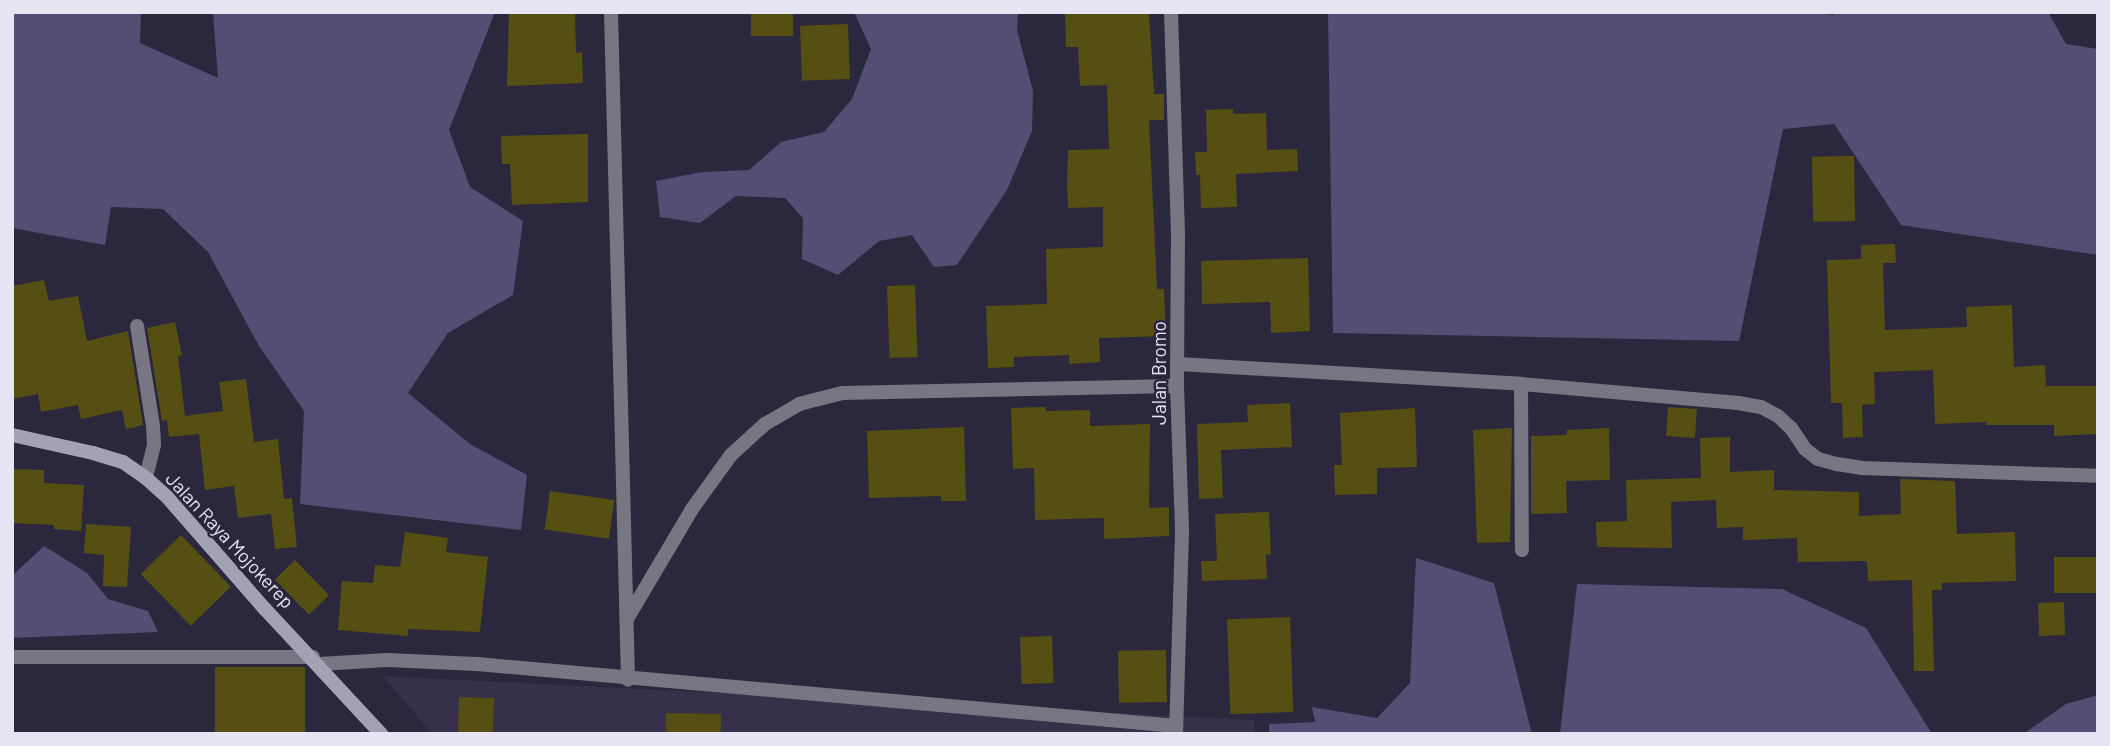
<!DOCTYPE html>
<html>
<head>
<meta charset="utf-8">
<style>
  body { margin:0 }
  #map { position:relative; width:2110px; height:746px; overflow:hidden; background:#2b273d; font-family:Barlow,sans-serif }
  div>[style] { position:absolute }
  .built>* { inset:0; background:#36304b }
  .green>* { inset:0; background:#554d74 }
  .building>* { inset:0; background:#554f13; transform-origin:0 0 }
  .minor>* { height:14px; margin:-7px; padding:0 7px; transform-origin:7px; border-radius:7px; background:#787682 }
  .secondary>* { height:14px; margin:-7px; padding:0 7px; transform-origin:7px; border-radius:7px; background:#a4a1b4 }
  span { translate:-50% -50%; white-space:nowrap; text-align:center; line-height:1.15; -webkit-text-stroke:5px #2b273d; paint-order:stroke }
  .street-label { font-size:19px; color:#e7e5f4 }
  .frame { position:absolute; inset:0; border:14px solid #e7e5f4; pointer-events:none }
</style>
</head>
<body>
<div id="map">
  <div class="built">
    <div style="clip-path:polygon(383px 676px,1255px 720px,1254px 734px,432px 734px)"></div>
  </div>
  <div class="green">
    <div style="clip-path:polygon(12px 12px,141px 12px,140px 43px,218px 78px,213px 12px,495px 12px,449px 130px,470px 187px,523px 221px,513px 295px,448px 333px,408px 393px,470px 444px,527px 475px,521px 530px,300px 504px,304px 411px,259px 346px,208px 252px,163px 209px,111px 207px,105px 245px,12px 228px)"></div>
    <div style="clip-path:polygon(854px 12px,1018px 12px,1017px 30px,1033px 91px,1032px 131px,1007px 190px,957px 265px,934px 267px,912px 235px,879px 241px,838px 275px,802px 259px,803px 218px,785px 198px,736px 196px,700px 223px,660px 217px,656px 181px,702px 172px,749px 170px,781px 142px,824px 132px,852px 99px,871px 49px)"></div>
    <div style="clip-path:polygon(1328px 12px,1804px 12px,1834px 15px,1835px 12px,2048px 12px,2066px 44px,2098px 49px,2098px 255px,1901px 225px,1834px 124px,1783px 129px,1739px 341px,1333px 333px)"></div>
    <div style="clip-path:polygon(44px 546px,87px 573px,108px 599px,148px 611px,158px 632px,12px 638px,12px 576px)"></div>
    <div style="clip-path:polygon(1416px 558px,1494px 583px,1532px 734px,1269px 734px,1269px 724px,1315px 722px,1312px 707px,1377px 718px,1410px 683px)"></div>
    <div style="clip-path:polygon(1577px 584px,1782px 589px,1866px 628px,1932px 734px,1560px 734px)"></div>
    <div style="clip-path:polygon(2098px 695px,2098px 734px,2023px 734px,2066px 704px)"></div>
  </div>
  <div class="building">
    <div style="clip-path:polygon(509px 12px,575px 12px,576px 53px,582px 52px,583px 83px,507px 86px)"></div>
    <div style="left:751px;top:12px;width:42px;height:24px"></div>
    <div style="clip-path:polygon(1065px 12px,1149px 12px,1154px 94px,1164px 94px,1164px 120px,1149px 120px,1157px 289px,1164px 289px,1166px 336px,1099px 338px,1100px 362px,1069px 364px,1069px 355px,1014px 357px,1014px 367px,988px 368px,986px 306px,1047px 304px,1046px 249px,1103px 247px,1103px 207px,1068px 208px,1067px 183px,1068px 150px,1109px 149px,1107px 85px,1080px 86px,1078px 47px,1066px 47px)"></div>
    <div style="left:848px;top:24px;width:55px;height:48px;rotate:88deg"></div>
    <div style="clip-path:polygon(1233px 109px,1233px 114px,1266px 113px,1267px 150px,1297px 149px,1298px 171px,1236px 174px,1237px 207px,1201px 208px,1200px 175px,1196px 175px,1195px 152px,1207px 152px,1206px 110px)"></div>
    <div style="clip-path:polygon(588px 134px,588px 202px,512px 205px,510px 164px,502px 164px,501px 136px)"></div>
    <div style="left:1854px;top:156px;width:65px;height:42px;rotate:89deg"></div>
    <div style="clip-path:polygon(1895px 244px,1896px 263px,1883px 263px,1885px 330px,1967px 327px,1966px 307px,2012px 305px,2014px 367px,2045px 365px,2046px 386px,2098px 386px,2098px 434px,2054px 436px,2054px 425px,1986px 425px,1986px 422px,1935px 424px,1933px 370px,1874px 372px,1875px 404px,1862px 405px,1863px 437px,1843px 438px,1842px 403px,1831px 403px,1827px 260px,1861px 259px,1861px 245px)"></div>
    <div style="clip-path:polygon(1308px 258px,1310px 331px,1271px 333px,1270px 302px,1202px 304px,1201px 261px)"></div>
    <div style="clip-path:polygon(44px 280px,49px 301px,78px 296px,87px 341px,128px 331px,143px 425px,126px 429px,122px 410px,81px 419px,78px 405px,41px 412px,38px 394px,12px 399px,12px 286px)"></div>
    <div style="left:915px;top:285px;width:72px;height:28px;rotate:88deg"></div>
    <div style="clip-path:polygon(175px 322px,182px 355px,178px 356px,185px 416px,223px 411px,219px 382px,246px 379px,254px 442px,278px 439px,284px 499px,292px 498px,297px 547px,275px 549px,271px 514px,238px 518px,234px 486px,205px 490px,199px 434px,169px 437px,167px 420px,162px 421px,147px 328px)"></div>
    <div style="clip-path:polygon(1290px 403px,1292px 447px,1221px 450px,1223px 498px,1199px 499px,1197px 424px,1248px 422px,1247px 405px)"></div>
    <div style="clip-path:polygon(1045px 407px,1046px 411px,1090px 410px,1090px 426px,1150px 424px,1149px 508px,1169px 507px,1169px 536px,1104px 539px,1104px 518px,1035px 520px,1034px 468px,1013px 469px,1011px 408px)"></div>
    <div style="left:1668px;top:407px;width:29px;height:29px;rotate:4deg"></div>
    <div style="clip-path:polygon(1415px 408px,1417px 467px,1377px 468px,1377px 494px,1335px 495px,1334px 465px,1342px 465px,1340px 413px)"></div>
    <div style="clip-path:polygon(964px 427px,966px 501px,941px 501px,941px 496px,869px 498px,867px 431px)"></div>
    <div style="clip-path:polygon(1512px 428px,1510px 542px,1477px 543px,1473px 430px)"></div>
    <div style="clip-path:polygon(1609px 428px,1610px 480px,1566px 481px,1567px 513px,1531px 514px,1531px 436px,1567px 435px,1567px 430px)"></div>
    <div style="clip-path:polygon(1730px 437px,1730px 472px,1774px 470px,1774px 490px,1859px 492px,1859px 516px,1901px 514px,1900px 479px,1955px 481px,1957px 534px,2015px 532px,2016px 581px,1942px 583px,1942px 590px,1932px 590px,1934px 671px,1914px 671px,1912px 580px,1868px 581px,1867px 561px,1798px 562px,1797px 538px,1743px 540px,1743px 527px,1717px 528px,1716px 500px,1671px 502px,1672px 548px,1597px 547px,1596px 522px,1627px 521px,1626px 480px,1701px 478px,1700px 438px)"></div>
    <div style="clip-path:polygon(12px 469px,44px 470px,44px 483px,84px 485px,81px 531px,54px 529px,54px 525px,12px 523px)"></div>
    <div style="left:550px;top:491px;width:65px;height:39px;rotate:8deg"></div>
    <div style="clip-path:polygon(1269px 512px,1271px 554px,1266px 555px,1267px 579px,1202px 581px,1201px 561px,1217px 561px,1215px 514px)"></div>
    <div style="clip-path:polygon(86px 524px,131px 527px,127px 587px,103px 586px,104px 555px,84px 553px)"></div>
    <div style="clip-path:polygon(405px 532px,448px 538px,446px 552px,488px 557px,480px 632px,408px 629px,408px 636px,338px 630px,342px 581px,373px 583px,375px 565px,400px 567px)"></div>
    <div style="left:181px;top:535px;width:72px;height:56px;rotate:46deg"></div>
    <div style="left:2098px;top:557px;width:36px;height:44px;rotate:90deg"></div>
    <div style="left:295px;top:560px;width:49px;height:28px;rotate:46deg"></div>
    <div style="left:2064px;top:602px;width:33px;height:26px;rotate:88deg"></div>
    <div style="left:1290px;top:617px;width:95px;height:63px;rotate:88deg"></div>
    <div style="left:1052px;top:636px;width:47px;height:32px;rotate:88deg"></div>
    <div style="left:1166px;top:650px;width:52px;height:48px;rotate:89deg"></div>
    <div style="left:215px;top:667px;width:90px;height:66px"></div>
    <div style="left:459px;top:697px;width:35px;height:37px;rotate:2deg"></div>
    <div style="left:666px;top:713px;width:55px;height:21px;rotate:1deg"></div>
  </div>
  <div class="minor">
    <div style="left:611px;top:12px;width:668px;rotate:88.54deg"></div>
    <div style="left:1171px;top:12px;width:221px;rotate:88.2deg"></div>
    <div style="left:1178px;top:233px;width:153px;rotate:90.4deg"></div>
    <div style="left:1177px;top:386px;width:146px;rotate:88deg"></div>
    <div style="left:1182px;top:532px;width:202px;rotate:91.7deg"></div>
    <div style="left:137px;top:326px;width:101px;rotate:80.9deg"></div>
    <div style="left:153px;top:426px;width:19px;rotate:87deg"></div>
    <div style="left:154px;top:445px;width:34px;rotate:104deg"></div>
    <div style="left:1178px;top:364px;width:344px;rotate:3.3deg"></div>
    <div style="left:1521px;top:384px;width:218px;rotate:5deg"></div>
    <div style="left:1738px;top:403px;width:23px;rotate:10deg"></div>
    <div style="left:1761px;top:407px;width:19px;rotate:28deg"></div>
    <div style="left:1778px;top:416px;width:18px;rotate:43deg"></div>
    <div style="left:1791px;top:428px;width:25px;rotate:56deg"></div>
    <div style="left:1805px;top:449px;width:16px;rotate:38deg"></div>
    <div style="left:1818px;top:459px;width:20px;rotate:15deg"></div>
    <div style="left:1837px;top:464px;width:24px;rotate:9deg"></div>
    <div style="left:1861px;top:468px;width:237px;rotate:1.9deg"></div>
    <div style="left:1521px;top:384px;width:166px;rotate:89.7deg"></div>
    <div style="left:627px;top:619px;width:128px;rotate:-59.4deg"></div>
    <div style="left:692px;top:509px;width:67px;rotate:-54.2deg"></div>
    <div style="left:731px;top:455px;width:46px;rotate:-42.4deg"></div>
    <div style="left:765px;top:424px;width:39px;rotate:-30deg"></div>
    <div style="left:799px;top:404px;width:44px;rotate:-14.3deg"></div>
    <div style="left:842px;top:393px;width:335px;rotate:-1.2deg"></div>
    <div style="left:12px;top:657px;width:301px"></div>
    <div style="left:319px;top:664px;width:68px;rotate:-3.4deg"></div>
    <div style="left:387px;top:660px;width:90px;rotate:2.5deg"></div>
    <div style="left:477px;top:664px;width:702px;rotate:5.07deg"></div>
  </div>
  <div class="secondary">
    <div style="left:12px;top:435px;width:83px;rotate:12.5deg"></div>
    <div style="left:93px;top:453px;width:31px;rotate:17deg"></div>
    <div style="left:123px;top:462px;width:28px;rotate:35deg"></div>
    <div style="left:146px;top:478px;width:30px;rotate:42deg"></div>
    <div style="left:168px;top:498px;width:147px;rotate:48.9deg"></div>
    <div style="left:265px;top:609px;width:171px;rotate:47.1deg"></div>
  </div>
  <div class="street-label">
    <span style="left:1159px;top:373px;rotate:-90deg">Jalan Bromo</span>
    <span style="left:230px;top:540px;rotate:47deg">Jalan Raya Mojokerep</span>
  </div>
  <div class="frame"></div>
</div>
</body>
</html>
